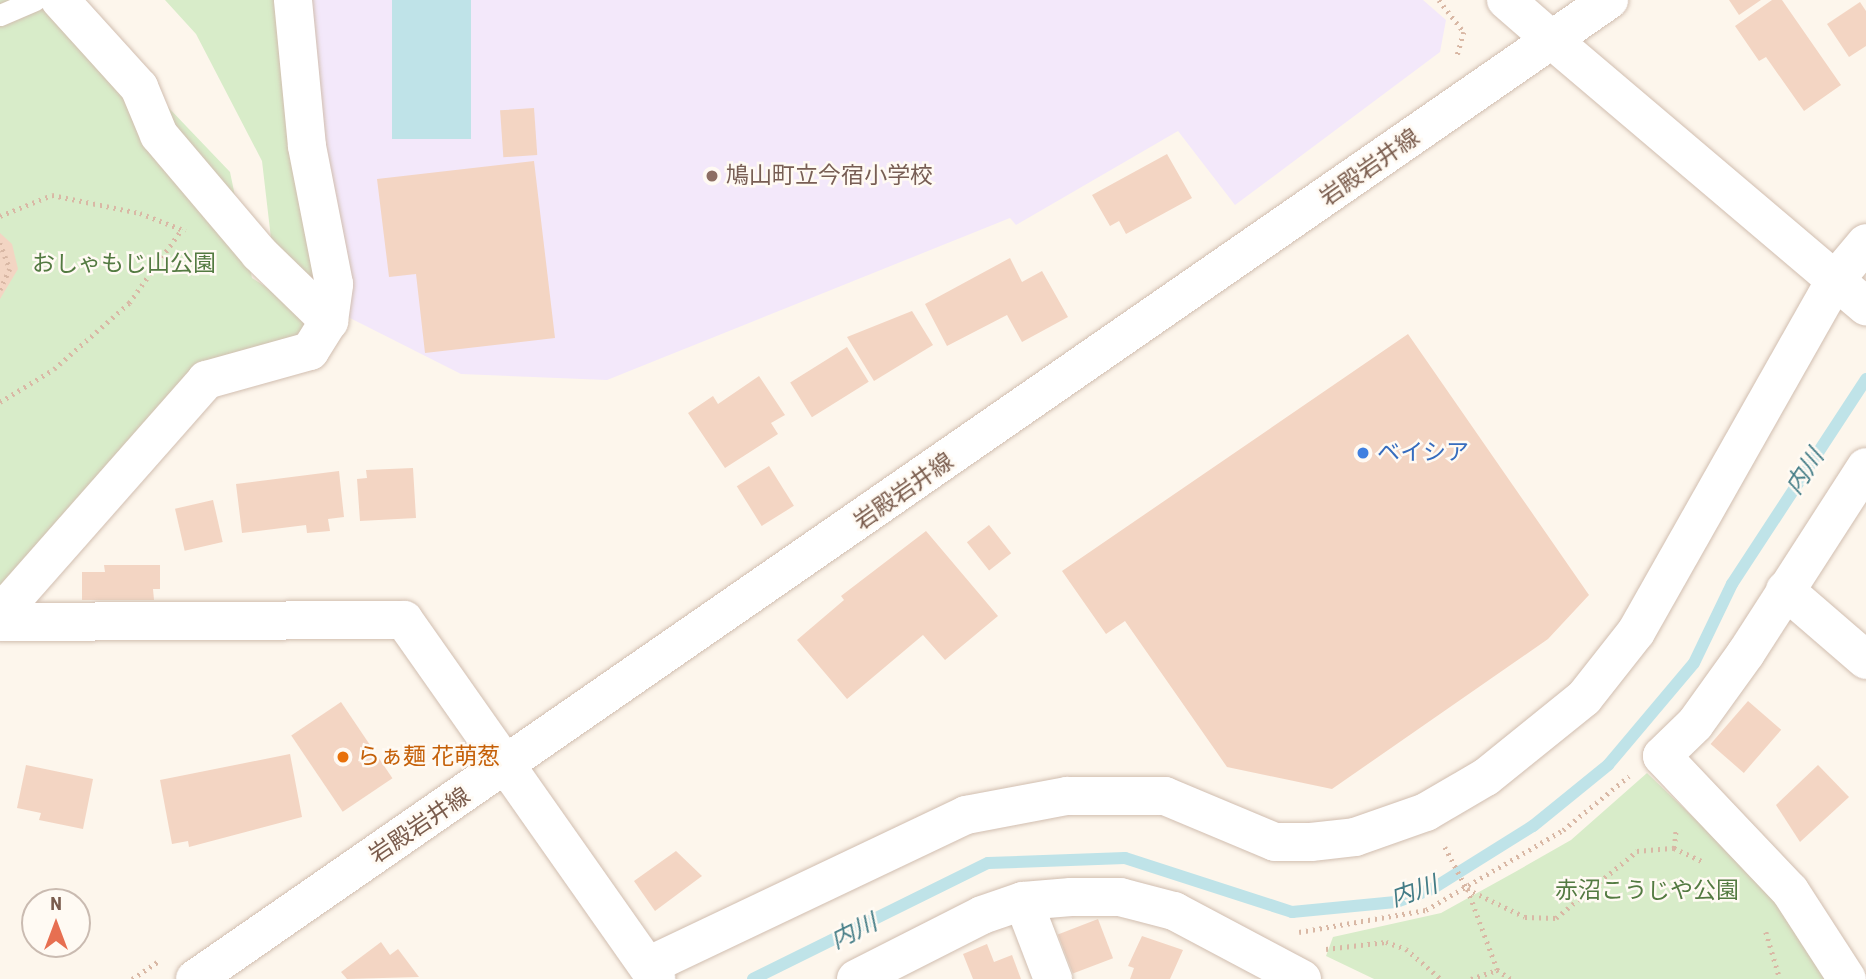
<!DOCTYPE html>
<html>
<head>
<meta charset="utf-8">
<style>
  body { margin:0 }
  #map { position:relative; width:1866px; height:979px; overflow:hidden; background:#fdf6ec; font-family:"Roboto Condensed","Noto Sans JP",sans-serif }
  div>[style] { position:absolute }
  .education>* { inset:0; background:#f3e8fa }
  .green>* { inset:0; background:#d8ecc9 }
  .water>* { inset:0; background:#bfe3e8; transform-origin:0 0 }
  .stream>* { height:12px; margin:-6px; padding:0 6px; transform-origin:6px; border-radius:6px; background:#bfe3e8 }
  .building>* { inset:0; background:#f3d5c3; transform-origin:0 0 }
  .path>* { height:4.5px; margin-top:-2.25px; transform-origin:0; background:repeating-linear-gradient(90deg,#d9b8a5 0 2px,transparent 0 7px) }
  .roads { filter:drop-shadow(0 0 2px #d1beb0) drop-shadow(0 0 2px #d1beb0) }
  .lane>* { height:21px; margin:-10.5px; padding:0 10.5px; transform-origin:10.5px; border-radius:10.5px; background:#fff }
  .street>* { height:38px; margin:-19px; padding:0 19px; transform-origin:19px; border-radius:19px; background:#fff }
  .secondary>* { height:38px; margin:-19px; padding:0 19px; transform-origin:19px; border-radius:19px; background:#fff }
  .dots>* { width:19px; height:19px; translate:-50% -50%; box-sizing:border-box; border:4px solid #fffaf3; border-radius:50% }
  span { translate:-50% -50%; white-space:nowrap; text-align:center; line-height:1.15; -webkit-text-stroke:5px #fffaf3; paint-order:stroke }
  .street-label { font-size:23px; color:#7a5c4d }
  .education-label { font-size:23px; color:#785e54 }
  .left { translate:0 -50%; text-align:left }
  .park-label { font-size:23px; color:#537a41 }
  .shop-label { font-size:23px; color:#366cbe }
  .food-label { font-size:23px; color:#c56008 }
  .water-label { font-size:24px; color:#437c86; font-style:italic }
  .north { position:absolute; left:21px; top:888px; width:70px; height:70px; box-sizing:border-box; background:#fffaf3; border:2px solid #cabbb1; border-radius:50%; rotate:0deg; font-size:19px; font-weight:700; line-height:28px; text-align:center; color:#7a5c4d }
  .north::after { content:''; display:block; margin:auto; width:24px; height:32px; background:#e76f51; clip-path:polygon(50% 0,100% 100%,50% 72%,0 100%) }
</style>
</head>
<body>
<div id="map">
  <div class="education">
    <div style="clip-path:polygon(305px 0,1423px 0,1446px 20px,1440px 52px,1235px 205px,1178px 131px,1016px 225px,1010px 218px,607px 380px,461px 374px,348px 317px)"></div>
  </div>
  <div class="green">
    <div style="clip-path:polygon(0 0,63px 0,165px 104px,230px 172px,252px 278px,308px 314px,302px 335px,192px 370px,0 589px)"></div>
    <div style="clip-path:polygon(165px 0,275px 0,315px 289px,272px 247px,262px 161px,196px 34px)"></div>
    <div style="clip-path:polygon(1647px 773px,1763px 884px,1825px 979px,1374px 979px,1326px 956px,1333px 937px,1441px 913px,1515px 872px,1571px 840px)"></div>
  </div>
  <div class="water">
    <div style="left:392px;top:0;width:79px;height:139px"></div>
  </div>
  <div class="stream">
    <div style="left:753px;top:979px;width:262px;rotate:-26.3deg"></div>
    <div style="left:988px;top:863px;width:137px;rotate:-2.1deg"></div>
    <div style="left:1125px;top:858px;width:176px;rotate:17.9deg"></div>
    <div style="left:1292px;top:912px;width:104px;rotate:-5.5deg"></div>
    <div style="left:1396px;top:902px;width:38px;rotate:-20deg"></div>
    <div style="left:1432px;top:889px;width:119px;rotate:-32deg"></div>
    <div style="left:1533px;top:826px;width:97px;rotate:-39.1deg"></div>
    <div style="left:1608px;top:765px;width:133px;rotate:-49.9deg"></div>
    <div style="left:1694px;top:663px;width:88px;rotate:-64.3deg"></div>
    <div style="left:1732px;top:584px;width:245px;rotate:-56.8deg"></div>
  </div>
  <div class="building">
    <div style="clip-path:polygon(1729px 0,1761px 0,1739px 15px)"></div>
    <div style="clip-path:polygon(1772px 0,1782px 0,1841px 85px,1804px 111px,1766px 57px,1759px 61px,1735px 26px)"></div>
    <div style="clip-path:polygon(1860px 2px,1866px 11px,1866px 46px,1849px 57px,1827px 24px)"></div>
    <div style="left:534px;top:108px;width:47px;height:34px;rotate:86deg"></div>
    <div style="clip-path:polygon(1167px 154px,1192px 198px,1126px 234px,1119px 221px,1110px 226px,1092px 195px)"></div>
    <div style="clip-path:polygon(534px 161px,555px 338px,425px 353px,416px 274px,389px 277px,377px 179px)"></div>
    <div style="clip-path:polygon(0 233px,12px 244px,18px 269px,0 299px)"></div>
    <div style="clip-path:polygon(1010px 258px,1022px 282px,1042px 271px,1068px 317px,1022px 342px,1007px 315px,947px 346px,925px 304px)"></div>
    <div style="clip-path:polygon(912px 311px,933px 345px,874px 381px,847px 337px)"></div>
    <div style="clip-path:polygon(1408px 334px,1589px 595px,1548px 639px,1332px 789px,1227px 767px,1125px 621px,1106px 634px,1062px 571px)"></div>
    <div style="left:847px;top:347px;width:41px;height:67px;rotate:58deg"></div>
    <div style="clip-path:polygon(759px 376px,785px 415px,771px 423px,778px 434px,725px 468px,688px 413px,713px 396px,718px 404px)"></div>
    <div style="left:769px;top:466px;width:47px;height:38px;rotate:58deg"></div>
    <div style="clip-path:polygon(413px 468px,416px 518px,360px 521px,357px 479px,367px 478px,366px 470px)"></div>
    <div style="clip-path:polygon(339px 471px,344px 517px,328px 519px,330px 531px,307px 533px,306px 525px,242px 533px,236px 484px)"></div>
    <div style="left:213px;top:500px;width:43px;height:39px;rotate:77deg"></div>
    <div style="left:989px;top:525px;width:36px;height:28px;rotate:52deg"></div>
    <div style="clip-path:polygon(926px 531px,998px 616px,945px 660px,923px 635px,847px 699px,797px 640px,844px 600px,841px 596px)"></div>
    <div style="clip-path:polygon(104px 565px,160px 565px,160px 589px,153px 589px,154px 600px,82px 600px,82px 572px,105px 572px)"></div>
    <div style="left:1748px;top:701px;width:44px;height:57px;rotate:41deg"></div>
    <div style="left:341px;top:702px;width:92px;height:60px;rotate:56deg"></div>
    <div style="clip-path:polygon(290px 754px,302px 817px,189px 847px,188px 841px,172px 844px,160px 780px)"></div>
    <div style="clip-path:polygon(26px 765px,93px 779px,83px 829px,39px 820px,41px 813px,17px 808px)"></div>
    <div style="clip-path:polygon(1818px 765px,1849px 797px,1800px 842px,1776px 805px)"></div>
    <div style="clip-path:polygon(676px 851px,702px 876px,655px 911px,634px 881px)"></div>
    <div style="left:1098px;top:919px;width:42px;height:43px;rotate:69deg"></div>
    <div style="clip-path:polygon(1142px 936px,1183px 950px,1170px 979px,1130px 979px,1134px 968px,1128px 966px)"></div>
    <div style="clip-path:polygon(381px 942px,390px 955px,398px 949px,419px 977px,347px 979px,341px 972px)"></div>
    <div style="clip-path:polygon(987px 944px,994px 962px,1012px 955px,1021px 979px,973px 979px,963px 954px)"></div>
  </div>
  <div class="path">
    <div style="left:1439px;top:0;width:41px;rotate:52deg"></div>
    <div style="left:1464px;top:32px;width:25px;rotate:106deg"></div>
    <div style="left:0;top:216px;width:56px;rotate:-22deg"></div>
    <div style="left:52px;top:195px;width:90px;rotate:11.6deg"></div>
    <div style="left:140px;top:213px;width:49px;rotate:21.4deg"></div>
    <div style="left:0;top:243px;width:28px;rotate:69deg"></div>
    <div style="left:10px;top:269px;width:23px;rotate:115deg"></div>
    <div style="left:0;top:402px;width:63px;rotate:-31.4deg"></div>
    <div style="left:54px;top:369px;width:100px;rotate:-41.3deg"></div>
    <div style="left:129px;top:303px;width:91px;rotate:-54.4deg"></div>
    <div style="left:1445px;top:847px;width:47px;rotate:62.4deg"></div>
    <div style="left:1674px;top:848px;width:20px;rotate:-84deg"></div>
    <div style="left:1299px;top:932px;width:129px;rotate:-9.8deg"></div>
    <div style="left:1426px;top:910px;width:159px;rotate:-30.3deg"></div>
    <div style="left:1563px;top:830px;width:85px;rotate:-39.3deg"></div>
    <div style="left:1766px;top:932px;width:49px;rotate:73.4deg"></div>
    <div style="left:1326px;top:949px;width:60px;rotate:-6.7deg"></div>
    <div style="left:1386px;top:942px;width:21px;rotate:19deg"></div>
    <div style="left:1406px;top:949px;width:46px;rotate:40.6deg"></div>
    <div style="left:1497px;top:970px;width:86px;rotate:-110.3deg"></div>
    <div style="left:1467px;top:889px;width:64px;rotate:25.8deg"></div>
    <div style="left:1525px;top:917px;width:31px;rotate:2deg"></div>
    <div style="left:1556px;top:918px;width:105px;rotate:-39.6deg"></div>
    <div style="left:1637px;top:851px;width:37px;rotate:-5deg"></div>
    <div style="left:1674px;top:848px;width:33px;rotate:25deg"></div>
    <div style="left:132px;top:979px;width:32px;rotate:-34deg"></div>
    <div style="left:1471px;top:979px;width:28px;rotate:-19deg"></div>
    <div style="left:1497px;top:970px;width:17px;rotate:33deg"></div>
  </div>
  <div class="roads">
    <div class="lane">
      <div style="left:0;top:15px;width:38px;rotate:-23deg"></div>
    </div>
    <div class="street">
      <div style="left:60px;top:0;width:118px;rotate:47.8deg"></div>
      <div style="left:139px;top:87px;width:52px;rotate:67.4deg"></div>
      <div style="left:159px;top:135px;width:155px;rotate:49.7deg"></div>
      <div style="left:259px;top:253px;width:98px;rotate:44.2deg"></div>
      <div style="left:1506px;top:0;width:61px;rotate:41deg"></div>
      <div style="left:1785px;top:590px;width:107px;rotate:40.8deg"></div>
      <div style="left:0;top:614px;width:312px;rotate:-48.6deg"></div>
      <div style="left:206px;top:380px;width:108px;rotate:-15.6deg"></div>
      <div style="left:310px;top:351px;width:36px;rotate:-58deg"></div>
      <div style="left:329px;top:321px;width:37px;rotate:-82deg"></div>
      <div style="left:334px;top:284px;width:141px;rotate:-101.1deg"></div>
      <div style="left:307px;top:146px;width:147px;rotate:-95.5deg"></div>
      <div style="left:0;top:622px;width:404px;rotate:-0.3deg"></div>
      <div style="left:404px;top:620px;width:439px;rotate:54.9deg"></div>
      <div style="left:1023px;top:901px;width:84px;rotate:69deg"></div>
      <div style="left:650px;top:965px;width:350px;rotate:-25.4deg"></div>
      <div style="left:966px;top:815px;width:103px;rotate:-10.7deg"></div>
      <div style="left:1067px;top:796px;width:98px"></div>
      <div style="left:1165px;top:796px;width:119px;rotate:22.7deg"></div>
      <div style="left:1275px;top:842px;width:36px"></div>
      <div style="left:1311px;top:842px;width:44px;rotate:-6.5deg"></div>
      <div style="left:1355px;top:837px;width:75px;rotate:-19.4deg"></div>
      <div style="left:1426px;top:812px;width:69px;rotate:-30.3deg"></div>
      <div style="left:1486px;top:777px;width:126px;rotate:-38.9deg"></div>
      <div style="left:1584px;top:698px;width:84px;rotate:-51.8deg"></div>
      <div style="left:1636px;top:632px;width:404px;rotate:-60.5deg"></div>
      <div style="left:1835px;top:280px;width:48px;rotate:-50deg"></div>
      <div style="left:856px;top:979px;width:141px;rotate:-26.9deg"></div>
      <div style="left:982px;top:915px;width:43px;rotate:-18.9deg"></div>
      <div style="left:1023px;top:901px;width:48px;rotate:-4.8deg"></div>
      <div style="left:1071px;top:897px;width:49px"></div>
      <div style="left:1120px;top:897px;width:56px;rotate:14.5deg"></div>
      <div style="left:1174px;top:911px;width:145px;rotate:28deg"></div>
      <div style="left:1847px;top:979px;width:105px;rotate:-122.9deg"></div>
      <div style="left:1790px;top:891px;width:186px;rotate:-133.5deg"></div>
      <div style="left:1662px;top:756px;width:46px;rotate:-44.1deg"></div>
      <div style="left:1695px;top:724px;width:87px;rotate:-54.3deg"></div>
      <div style="left:1746px;top:653px;width:221px;rotate:-57.2deg"></div>
    </div>
    <div class="secondary">
      <div style="left:1552px;top:40px;width:412px;rotate:40.3deg"></div>
      <div style="left:195px;top:979px;width:1720px;rotate:-34.7deg"></div>
    </div>
  </div>
  <div class="dots">
    <div style="left:712px;top:176px;background:#8d6e63"></div>
    <div style="left:1363px;top:453px;background:#3f7fe0"></div>
    <div style="left:343px;top:757px;background:#e8710a"></div>
  </div>
  <div class="street-label">
    <span style="left:1370px;top:168px;rotate:-35deg">岩殿岩井線</span>
    <span style="left:904px;top:492px;rotate:-35deg">岩殿岩井線</span>
    <span style="left:420px;top:826px;rotate:-34deg">岩殿岩井線</span>
  </div>
  <div class="education-label">
    <span class="left" style="left:726px;top:176px">鳩山町立今宿小学校</span>
  </div>
  <div class="park-label">
    <span style="left:124px;top:264px">おしゃもじ山公園</span>
    <span style="left:1647px;top:891px">赤沼こうじや公園</span>
  </div>
  <div class="shop-label">
    <span class="left" style="left:1377px;top:453px">ベイシア</span>
  </div>
  <div class="food-label">
    <span class="left" style="left:357px;top:757px">らぁ麺 花萌葱</span>
  </div>
  <div class="water-label">
    <span style="left:1805px;top:472px;rotate:-57deg">内川</span>
    <span style="left:1414px;top:892px;rotate:-19deg">内川</span>
    <span style="left:854px;top:932px;rotate:-26deg">内川</span>
  </div>
  <div class="north">N</div>
</div>
</body>
</html>
